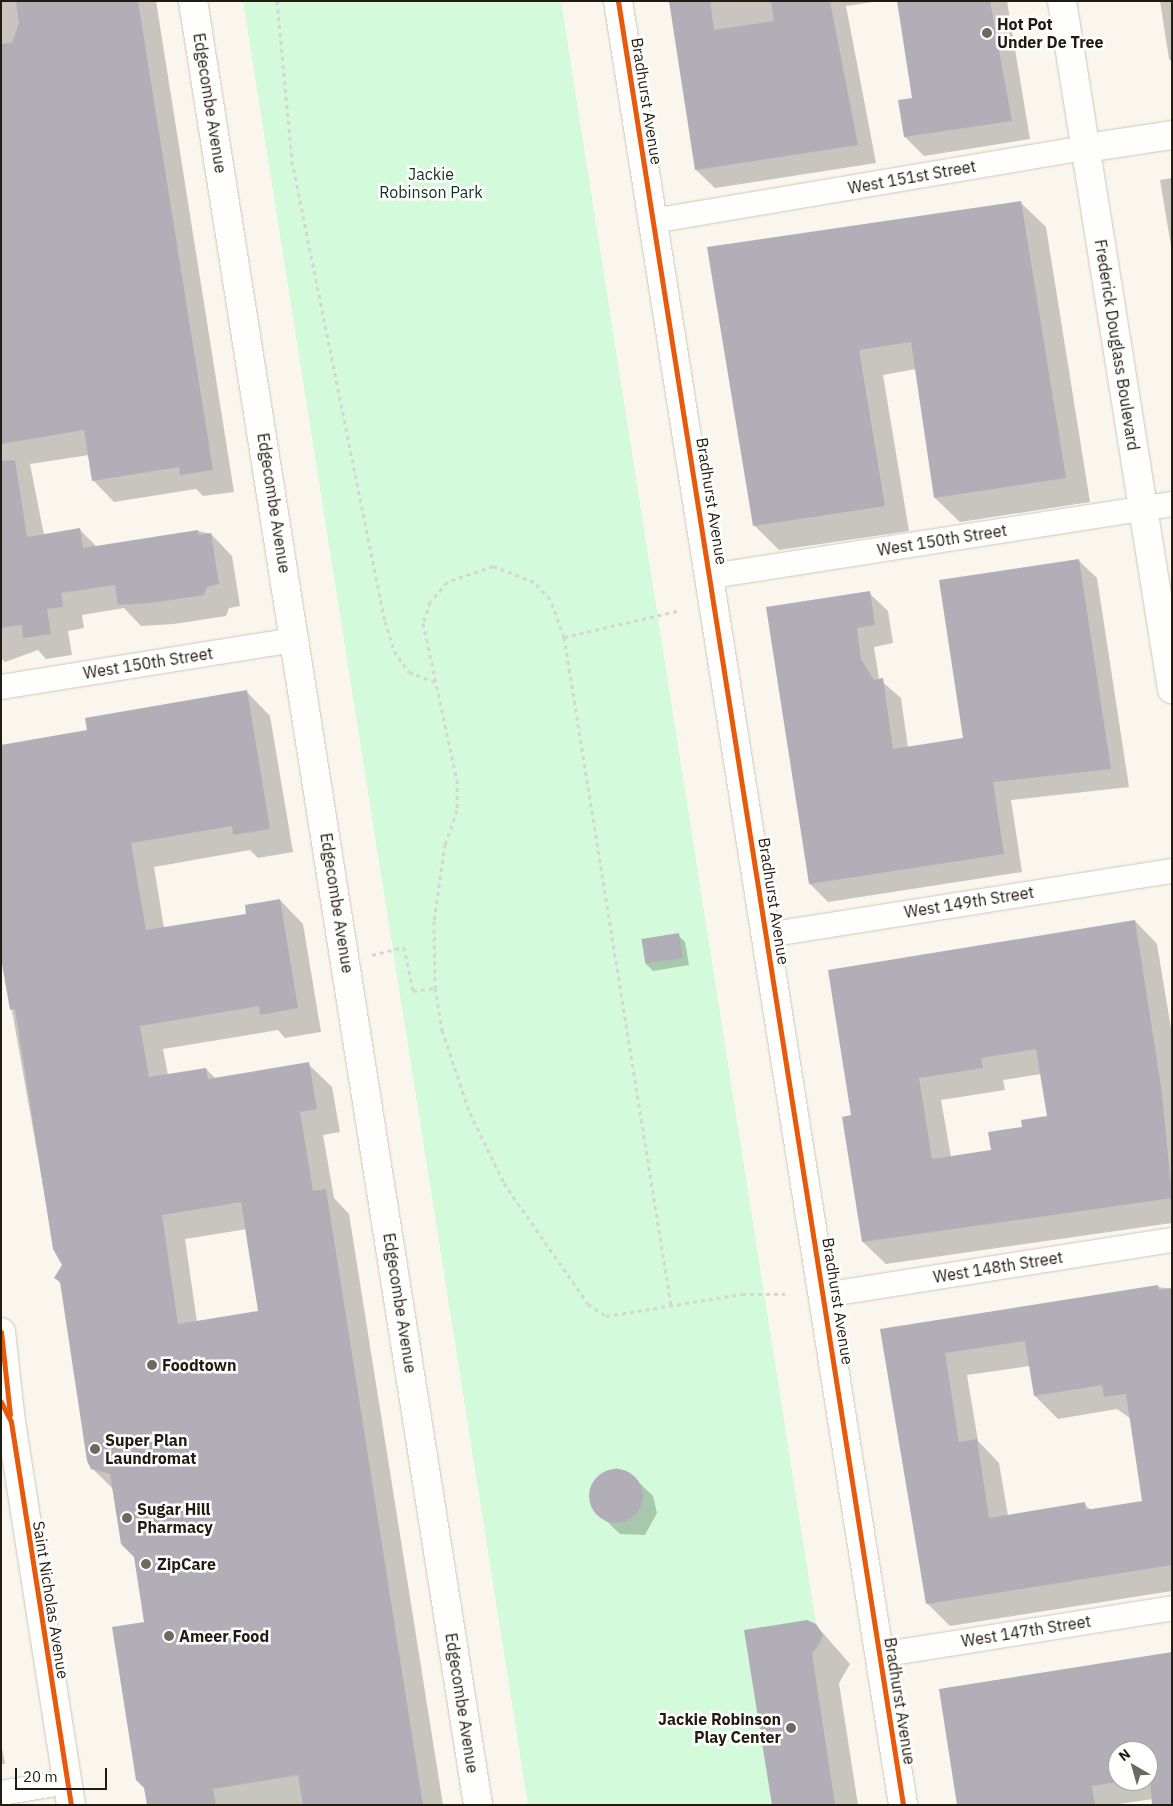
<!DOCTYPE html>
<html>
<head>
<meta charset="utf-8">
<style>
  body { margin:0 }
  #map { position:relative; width:1173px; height:1806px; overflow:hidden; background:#faf6ee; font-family:"IBM Plex Sans",sans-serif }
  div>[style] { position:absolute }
  .green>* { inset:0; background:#d3fada }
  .shadow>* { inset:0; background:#0003 }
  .building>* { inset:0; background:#b2aeb8; transform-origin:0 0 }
  .round { border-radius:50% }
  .path>* { height:3px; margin-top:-1.5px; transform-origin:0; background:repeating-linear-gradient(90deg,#d7d6d3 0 4px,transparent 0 8px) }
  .roads { filter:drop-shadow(0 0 1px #ccc7be) drop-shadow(0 0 1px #ccc7be) }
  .minor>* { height:24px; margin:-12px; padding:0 12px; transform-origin:12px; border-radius:12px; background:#fefefc }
  .tertiary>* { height:28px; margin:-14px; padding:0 14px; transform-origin:14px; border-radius:14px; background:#fefefc }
  .secondary>* { height:28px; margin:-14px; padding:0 14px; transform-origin:14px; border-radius:14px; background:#fefefc }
  .cycleway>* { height:5px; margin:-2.5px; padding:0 2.5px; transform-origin:2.5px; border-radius:2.5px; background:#e8590c }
  .dots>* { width:14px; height:14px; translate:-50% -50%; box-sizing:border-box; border:2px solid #fff; border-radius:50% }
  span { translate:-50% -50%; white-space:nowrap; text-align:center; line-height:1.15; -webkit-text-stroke:5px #fff; paint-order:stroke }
  .poi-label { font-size:16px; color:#221b0f; font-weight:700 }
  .left { translate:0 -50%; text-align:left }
  .right { translate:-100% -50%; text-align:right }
  .street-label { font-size:16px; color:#221b0f }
  .park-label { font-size:16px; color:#12331e }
  .frame { position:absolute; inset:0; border:2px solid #221b0f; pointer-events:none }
  .north { position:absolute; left:1108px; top:1741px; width:50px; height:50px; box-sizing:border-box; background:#fff; border:1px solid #a7a49f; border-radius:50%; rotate:322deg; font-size:14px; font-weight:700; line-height:20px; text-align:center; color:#221b0f }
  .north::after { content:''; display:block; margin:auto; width:18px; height:22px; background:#6e685d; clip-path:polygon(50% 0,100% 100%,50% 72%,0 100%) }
  .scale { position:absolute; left:15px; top:1768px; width:92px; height:22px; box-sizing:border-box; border:2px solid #221b0f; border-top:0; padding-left:6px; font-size:15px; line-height:18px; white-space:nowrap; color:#221b0f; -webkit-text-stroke:4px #fff; paint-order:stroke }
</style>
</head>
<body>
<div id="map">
  <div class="green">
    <div style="clip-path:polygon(243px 1px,561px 1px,816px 1624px,823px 1635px,820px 1646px,811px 1652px,835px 1805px,528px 1805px)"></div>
  </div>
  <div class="shadow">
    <div style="clip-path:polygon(1px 1px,156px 1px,234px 492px,203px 496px,196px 489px,114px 502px,93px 480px,89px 455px,30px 464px,44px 535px,79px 529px,97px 547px,198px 531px,211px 534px,232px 556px,240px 606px,229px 608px,226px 616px,174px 624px,141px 626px,124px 608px,82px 615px,84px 628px,68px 631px,72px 655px,46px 659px,38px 650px,5px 662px,1px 658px)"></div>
    <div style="clip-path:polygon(671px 1px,879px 1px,846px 6px,876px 163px,715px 188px,696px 170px)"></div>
    <div style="clip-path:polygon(898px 1px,1007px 1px,1030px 139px,924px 156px,905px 137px,913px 99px)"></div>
    <div style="clip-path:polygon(1160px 1px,1172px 1px,1172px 62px,1169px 59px)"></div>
    <div style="clip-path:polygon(1172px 178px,1172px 252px,1160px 180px)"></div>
    <div style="clip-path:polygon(1021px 203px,1046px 227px,1090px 502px,960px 522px,935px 498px,916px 369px,883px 375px,909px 531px,779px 550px,754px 525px,708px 249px)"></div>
    <div style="clip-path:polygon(1078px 560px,1097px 578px,1129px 787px,1011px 800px,1022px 872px,828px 902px,810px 884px,768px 608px,869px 593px,888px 611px,893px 643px,874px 647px,879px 679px,901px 698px,908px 748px,965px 739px)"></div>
    <div style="clip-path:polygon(evenodd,247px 692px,270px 716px,293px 852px,258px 858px,250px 850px,154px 867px,164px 928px,247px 915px,280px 900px,303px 924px,321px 1032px,285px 1038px,278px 1030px,163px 1049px,168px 1075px,206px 1069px,216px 1079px,308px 1064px,332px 1087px,340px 1132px,323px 1135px,334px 1198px,349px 1214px,443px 1805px,148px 1805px,146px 1623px,135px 1557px,114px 1490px,92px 1468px,61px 1284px,56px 1278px,64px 1265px,54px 1248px,1px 948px,88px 731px,247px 692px,247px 1229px,260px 1312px,197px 1322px,185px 1239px,247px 1229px)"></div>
    <div style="clip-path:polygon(evenodd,1135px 921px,1157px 944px,1172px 1035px,1172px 1223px,886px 1264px,863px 1242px,853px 1116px,1135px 921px,1041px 1074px,1048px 1117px,993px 1151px,951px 1157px,941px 1100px,1005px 1090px,1003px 1080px,1041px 1074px)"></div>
    <div style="clip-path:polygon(678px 935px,685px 942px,689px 965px,653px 971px,646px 964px)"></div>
    <div style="clip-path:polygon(evenodd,1158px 1287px,1172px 1289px,1172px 1591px,950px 1626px,927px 1603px,881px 1330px,1158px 1287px,1030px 1366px,1035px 1396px,1058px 1419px,1117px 1409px,1131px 1419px,1144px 1502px,1091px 1510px,1084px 1504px,1008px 1516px,999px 1463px,978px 1441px,967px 1375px,1030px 1366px)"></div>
    <div style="clip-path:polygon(616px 1468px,628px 1472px,653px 1496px,657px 1513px,645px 1535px,620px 1534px,595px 1510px,591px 1493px,594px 1481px)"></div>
    <div style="clip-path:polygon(816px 1625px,850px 1664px,839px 1683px,858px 1805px,773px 1805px)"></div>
    <div style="clip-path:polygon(evenodd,1172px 1654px,1153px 1799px,1112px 1805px,959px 1805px,1172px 1654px,1118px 1751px,1148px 1751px,1148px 1781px,1118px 1781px,1118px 1751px)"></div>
    <div style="clip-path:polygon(1px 1743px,5px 1764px,1px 1764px)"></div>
  </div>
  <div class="building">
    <div style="clip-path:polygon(16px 1px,138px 1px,213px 470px,180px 475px,179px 467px,92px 481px,84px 430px,1px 444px,1px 44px,12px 43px,19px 23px)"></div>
    <div style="clip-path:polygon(669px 1px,710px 1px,714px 30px,774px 21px,771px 1px,830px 1px,858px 145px,695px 170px)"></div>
    <div style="clip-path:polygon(897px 1px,990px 1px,1012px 121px,904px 137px,898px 100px,912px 98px)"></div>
    <div style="clip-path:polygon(1021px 201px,1066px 478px,934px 498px,911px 342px,859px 350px,885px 506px,753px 526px,707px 247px)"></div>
    <div style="clip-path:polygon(15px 460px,27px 537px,80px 528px,83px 548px,198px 530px,199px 535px,211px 533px,219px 584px,207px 587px,204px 595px,151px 603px,118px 605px,115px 585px,61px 593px,63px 607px,47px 609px,51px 634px,23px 638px,22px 625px,1px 628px,1px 461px)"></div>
    <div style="clip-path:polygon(1079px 559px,1111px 769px,993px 782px,1004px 854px,809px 884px,766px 607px,870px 591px,875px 625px,857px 628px,861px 659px,874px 680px,883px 678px,893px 749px,963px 738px,939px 580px)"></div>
    <div style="clip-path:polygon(evenodd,247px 690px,270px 829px,233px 835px,232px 826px,131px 843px,146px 930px,246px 914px,245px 905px,280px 899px,298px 1008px,260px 1015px,259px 1006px,140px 1026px,149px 1077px,206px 1068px,208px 1079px,309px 1062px,317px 1109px,300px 1112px,313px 1191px,326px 1189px,423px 1805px,303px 1805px,298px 1775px,213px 1789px,216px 1805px,147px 1805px,144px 1788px,136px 1780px,112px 1627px,144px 1622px,134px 1557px,121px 1544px,110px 1474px,91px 1469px,87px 1461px,60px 1282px,54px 1278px,62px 1265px,53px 1249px,15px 1009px,10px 1010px,1px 958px,1px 745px,87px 730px,85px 718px,247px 690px,241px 1202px,258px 1311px,178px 1324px,162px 1215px,241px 1202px)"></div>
    <div style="clip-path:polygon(evenodd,1135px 920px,1162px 1093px,1172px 1198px,862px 1242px,842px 1117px,851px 1115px,828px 970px,1135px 920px,1036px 1049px,1047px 1116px,1021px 1120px,1022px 1127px,988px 1132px,991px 1150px,932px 1159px,919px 1078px,983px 1068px,981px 1058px,1036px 1049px)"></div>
    <div style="left:679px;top:933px;width:25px;height:38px;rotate:81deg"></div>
    <div style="clip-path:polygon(evenodd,1158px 1285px,1159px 1290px,1172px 1288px,1172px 1565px,926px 1604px,880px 1329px,1158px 1285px,1025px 1341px,1034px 1396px,1102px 1385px,1104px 1397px,1126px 1394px,1142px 1501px,1086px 1510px,1085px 1502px,989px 1518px,977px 1439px,959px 1442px,945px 1353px,1025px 1341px)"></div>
    <div class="round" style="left:589px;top:1469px;width:54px;height:54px"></div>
    <div style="clip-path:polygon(807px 1620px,816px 1624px,823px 1635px,812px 1654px,835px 1805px,772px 1805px,744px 1630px)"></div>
    <div style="clip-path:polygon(1172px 1652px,1172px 1805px,1152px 1805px,1148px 1751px,1118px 1751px,1118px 1781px,1125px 1781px,1092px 1786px,1095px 1805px,957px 1805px,939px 1689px)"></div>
  </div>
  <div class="path">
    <div style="left:277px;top:1px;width:161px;rotate:84.6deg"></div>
    <div style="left:292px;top:161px;width:469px;rotate:78.6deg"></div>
    <div style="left:385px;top:621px;width:31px;rotate:73deg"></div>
    <div style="left:394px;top:651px;width:26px;rotate:54deg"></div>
    <div style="left:409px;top:672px;width:28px;rotate:21deg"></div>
    <div style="left:677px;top:611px;width:116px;rotate:167deg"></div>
    <div style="left:564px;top:637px;width:40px;rotate:-110.2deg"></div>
    <div style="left:550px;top:599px;width:23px;rotate:-133deg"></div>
    <div style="left:534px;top:582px;width:44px;rotate:-158.7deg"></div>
    <div style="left:493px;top:566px;width:49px;rotate:160.8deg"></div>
    <div style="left:447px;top:582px;width:26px;rotate:130deg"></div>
    <div style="left:430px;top:602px;width:22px;rotate:108deg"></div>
    <div style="left:423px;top:623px;width:161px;rotate:77.8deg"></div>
    <div style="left:457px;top:780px;width:30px;rotate:90deg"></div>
    <div style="left:457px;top:810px;width:36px;rotate:109deg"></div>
    <div style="left:445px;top:844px;width:78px;rotate:98.1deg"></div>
    <div style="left:434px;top:921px;width:67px;rotate:89.1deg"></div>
    <div style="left:435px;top:988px;width:43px;rotate:80.5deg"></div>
    <div style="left:442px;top:1030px;width:88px;rotate:71.4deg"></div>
    <div style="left:470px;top:1113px;width:78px;rotate:64.1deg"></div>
    <div style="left:504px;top:1183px;width:147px;rotate:55.2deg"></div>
    <div style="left:588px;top:1304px;width:22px;rotate:34deg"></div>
    <div style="left:606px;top:1316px;width:138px;rotate:-9.2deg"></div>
    <div style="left:742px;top:1294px;width:43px"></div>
    <div style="left:564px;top:637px;width:677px;rotate:80.9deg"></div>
    <div style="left:372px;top:955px;width:33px;rotate:-14deg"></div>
    <div style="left:404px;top:947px;width:45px;rotate:78.4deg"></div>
    <div style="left:413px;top:991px;width:22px;rotate:-8deg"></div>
  </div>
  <div class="roads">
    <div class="minor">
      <div style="left:653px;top:221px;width:439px;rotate:-9.6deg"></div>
      <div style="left:712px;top:576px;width:466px;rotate:-8.9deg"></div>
      <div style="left:1px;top:687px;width:298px;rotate:-9.1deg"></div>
      <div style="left:767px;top:935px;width:410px;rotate:-9deg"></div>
      <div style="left:824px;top:1295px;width:352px;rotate:-9deg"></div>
      <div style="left:880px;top:1655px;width:296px;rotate:-9.1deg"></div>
      <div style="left:1px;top:1793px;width:67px;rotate:-9.5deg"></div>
    </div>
    <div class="tertiary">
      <div style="left:193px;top:1px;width:1826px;rotate:81.02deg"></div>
      <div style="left:618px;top:1px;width:1826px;rotate:81.02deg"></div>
      <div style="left:1086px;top:148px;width:87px;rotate:-8.6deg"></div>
      <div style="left:1px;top:1332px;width:91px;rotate:83.7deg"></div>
    </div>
    <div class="secondary">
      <div style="left:1062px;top:1px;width:697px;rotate:80.92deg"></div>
      <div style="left:1px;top:1402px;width:22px;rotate:63deg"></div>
      <div style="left:11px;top:1422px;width:388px;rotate:81.1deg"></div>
    </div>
  </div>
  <div class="cycleway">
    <div style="left:618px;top:1px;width:1826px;rotate:81.02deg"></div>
    <div style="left:1px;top:1332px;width:83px;rotate:83.8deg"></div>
    <div style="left:1px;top:1402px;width:22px;rotate:63deg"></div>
    <div style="left:11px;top:1422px;width:388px;rotate:81.1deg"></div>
  </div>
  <div class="dots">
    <div style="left:987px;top:33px;background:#6e685d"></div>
    <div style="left:152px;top:1365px;background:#6e685d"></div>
    <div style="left:95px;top:1449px;background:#6e685d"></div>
    <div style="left:127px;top:1518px;background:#6e685d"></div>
    <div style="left:146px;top:1564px;background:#6e685d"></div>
    <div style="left:169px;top:1636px;background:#6e685d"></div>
    <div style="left:791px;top:1728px;background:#6e685d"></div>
  </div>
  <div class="poi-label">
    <span class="left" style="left:997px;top:33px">Hot Pot<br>Under De Tree</span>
    <span class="left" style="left:162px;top:1365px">Foodtown</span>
    <span class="left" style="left:105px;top:1449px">Super Plan<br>Laundromat</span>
    <span class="left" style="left:137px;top:1518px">Sugar Hill<br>Pharmacy</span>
    <span class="left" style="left:157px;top:1564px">ZipCare</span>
    <span class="left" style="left:179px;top:1636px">Ameer Food</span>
    <span class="right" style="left:781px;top:1728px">Jackie Robinson<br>Play Center</span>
  </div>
  <div class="street-label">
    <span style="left:647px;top:101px;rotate:81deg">Bradhurst Avenue</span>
    <span style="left:210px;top:103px;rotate:81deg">Edgecombe Avenue</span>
    <span style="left:912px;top:177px;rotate:-10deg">West 151st Street</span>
    <span style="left:1117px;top:345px;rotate:81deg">Frederick Douglass Boulevard</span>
    <span style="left:712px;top:501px;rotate:81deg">Bradhurst Avenue</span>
    <span style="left:274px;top:503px;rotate:81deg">Edgecombe Avenue</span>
    <span style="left:942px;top:540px;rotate:-9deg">West 150th Street</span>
    <span style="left:148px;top:663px;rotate:-9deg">West 150th Street</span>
    <span style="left:774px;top:901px;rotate:81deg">Bradhurst Avenue</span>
    <span style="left:969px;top:902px;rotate:-9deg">West 149th Street</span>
    <span style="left:337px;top:903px;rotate:81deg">Edgecombe Avenue</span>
    <span style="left:998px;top:1267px;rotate:-9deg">West 148th Street</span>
    <span style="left:838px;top:1301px;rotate:81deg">Bradhurst Avenue</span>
    <span style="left:400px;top:1303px;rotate:81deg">Edgecombe Avenue</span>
    <span style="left:51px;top:1600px;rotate:81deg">Saint Nicholas Avenue</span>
    <span style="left:1026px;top:1631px;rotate:-9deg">West 147th Street</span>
    <span style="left:900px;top:1701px;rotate:81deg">Bradhurst Avenue</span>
    <span style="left:462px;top:1703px;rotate:81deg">Edgecombe Avenue</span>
  </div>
  <div class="park-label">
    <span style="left:431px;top:183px">Jackie<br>Robinson Park</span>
  </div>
  <div class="frame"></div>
  <div class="north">N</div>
  <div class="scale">20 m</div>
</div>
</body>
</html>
